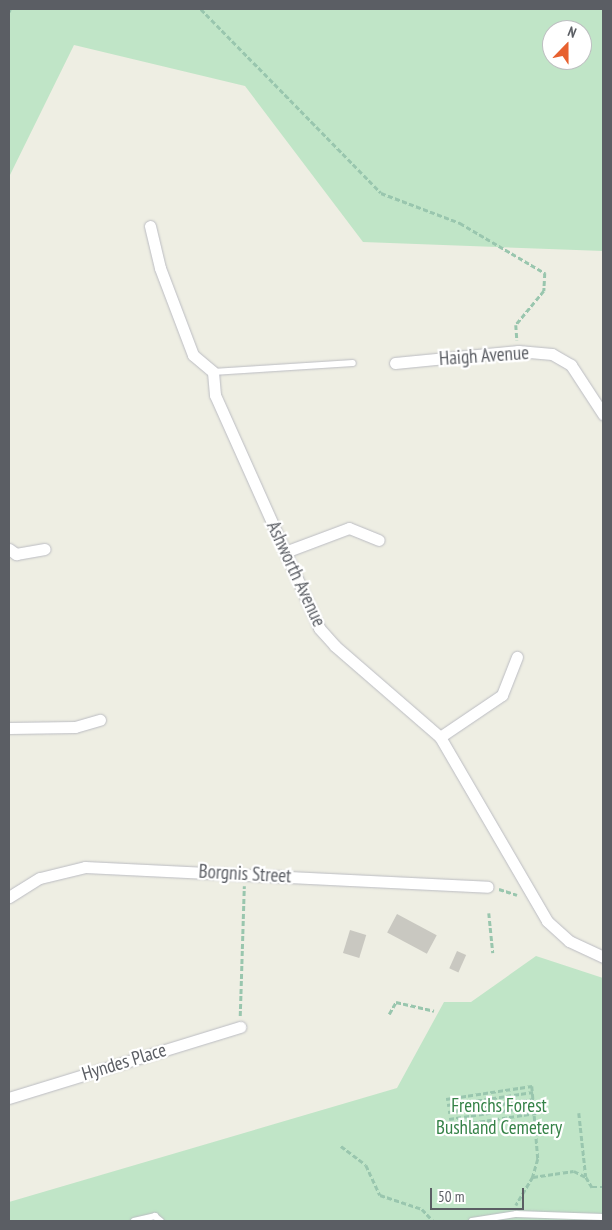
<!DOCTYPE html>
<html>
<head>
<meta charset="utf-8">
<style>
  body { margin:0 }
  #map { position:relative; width:612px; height:1230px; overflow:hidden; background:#eeeee3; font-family:"PT Sans Narrow",sans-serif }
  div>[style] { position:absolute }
  .green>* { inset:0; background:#c0e5c7 }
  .building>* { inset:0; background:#c9c8c1; transform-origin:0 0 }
  .path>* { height:2.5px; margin-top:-1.25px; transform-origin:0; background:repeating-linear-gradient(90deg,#99c6ae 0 5px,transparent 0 7.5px) }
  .roads { filter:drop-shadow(0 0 1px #bbbcc2) drop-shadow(0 0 1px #bbbcc2) }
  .service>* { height:5.5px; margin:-2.75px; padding:0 2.75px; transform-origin:2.75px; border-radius:2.75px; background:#fff }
  .minor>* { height:11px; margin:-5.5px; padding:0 5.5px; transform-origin:5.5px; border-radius:5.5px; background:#fff }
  span { translate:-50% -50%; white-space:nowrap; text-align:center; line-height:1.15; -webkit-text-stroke:4.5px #fff; paint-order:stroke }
  .street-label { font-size:19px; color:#5b5e64 }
  .park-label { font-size:19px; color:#358247 }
  .frame { position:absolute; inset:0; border:10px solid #5b5e64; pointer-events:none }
  .north { position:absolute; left:542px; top:20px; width:50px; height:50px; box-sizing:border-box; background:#fff; border:1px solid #bdbfc1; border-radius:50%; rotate:22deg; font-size:14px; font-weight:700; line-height:20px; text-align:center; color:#5b5e64 }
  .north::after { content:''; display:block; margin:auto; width:18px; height:22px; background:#e76130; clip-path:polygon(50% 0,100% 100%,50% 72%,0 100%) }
  .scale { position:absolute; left:430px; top:1188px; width:94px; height:22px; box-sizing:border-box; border:2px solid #5b5e64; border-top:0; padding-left:6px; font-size:15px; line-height:18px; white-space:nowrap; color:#5b5e64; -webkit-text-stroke:4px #fff; paint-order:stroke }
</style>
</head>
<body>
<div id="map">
  <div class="green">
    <div style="clip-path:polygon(evenodd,9px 9px,603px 9px,603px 251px,363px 242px,245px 86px,74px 45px,9px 177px,9px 9px,552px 30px,582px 30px,582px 60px,552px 60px,552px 30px)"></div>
    <div style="clip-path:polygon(536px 956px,603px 978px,603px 1221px,9px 1221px,9px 1202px,397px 1088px,444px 1002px,471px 1002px)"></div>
  </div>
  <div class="building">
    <div style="left:397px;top:914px;width:45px;height:21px;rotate:28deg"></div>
    <div style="left:350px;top:930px;width:17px;height:24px;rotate:17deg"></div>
    <div style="left:457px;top:951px;width:10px;height:19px;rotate:24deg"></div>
  </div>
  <div class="path">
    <div style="left:201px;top:9px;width:257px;rotate:45.6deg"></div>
    <div style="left:381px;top:193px;width:85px;rotate:20.8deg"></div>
    <div style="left:460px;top:223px;width:99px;rotate:30.5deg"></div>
    <div style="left:545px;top:273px;width:18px;rotate:93deg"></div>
    <div style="left:544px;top:291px;width:44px;rotate:129.5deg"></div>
    <div style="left:516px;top:325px;width:15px;rotate:86deg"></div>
    <div style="left:9px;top:12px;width:3px;rotate:-72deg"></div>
    <div style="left:499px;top:889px;width:19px;rotate:18deg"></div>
    <div style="left:489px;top:913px;width:40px;rotate:84.3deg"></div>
    <div style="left:389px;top:1014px;width:14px;rotate:-60deg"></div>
    <div style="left:396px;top:1002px;width:39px;rotate:13deg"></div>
    <div style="left:240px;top:1016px;width:130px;rotate:-88.2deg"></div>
    <div style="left:446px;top:1099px;width:87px;rotate:-8.6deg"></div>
    <div style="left:532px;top:1086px;width:73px;rotate:85.3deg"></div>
    <div style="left:538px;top:1159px;width:19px;rotate:106deg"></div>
    <div style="left:533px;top:1177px;width:33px;rotate:121deg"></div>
    <div style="left:447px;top:1105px;width:87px;rotate:-8.6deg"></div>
    <div style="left:448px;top:1112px;width:87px;rotate:-8.6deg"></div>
    <div style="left:579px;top:1113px;width:64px;rotate:83.8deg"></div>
    <div style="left:449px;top:1119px;width:87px;rotate:-8.6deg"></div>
    <div style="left:450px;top:1126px;width:87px;rotate:-8.6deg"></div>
    <div style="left:341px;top:1146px;width:31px;rotate:37deg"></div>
    <div style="left:366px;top:1165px;width:33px;rotate:65deg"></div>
    <div style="left:380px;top:1195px;width:44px;rotate:18.4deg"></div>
    <div style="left:422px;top:1209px;width:16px;rotate:47deg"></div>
    <div style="left:533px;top:1177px;width:41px;rotate:-8.3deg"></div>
    <div style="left:574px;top:1171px;width:13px;rotate:27deg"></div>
    <div style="left:586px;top:1177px;width:12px;rotate:59deg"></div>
    <div style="left:592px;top:1187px;width:11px"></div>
  </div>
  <div class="roads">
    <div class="service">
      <div style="left:213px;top:372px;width:140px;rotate:-3.7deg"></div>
      <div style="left:134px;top:1221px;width:22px;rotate:-13deg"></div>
      <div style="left:155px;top:1216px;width:8px;rotate:40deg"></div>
      <div style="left:472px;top:1221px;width:45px;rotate:-9deg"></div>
      <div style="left:516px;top:1214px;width:87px;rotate:2deg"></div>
    </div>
    <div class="minor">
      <div style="left:150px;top:226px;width:43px;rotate:76.6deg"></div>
      <div style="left:160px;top:268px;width:93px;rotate:69.2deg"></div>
      <div style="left:193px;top:355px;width:26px;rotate:40deg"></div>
      <div style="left:213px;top:372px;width:23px;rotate:85deg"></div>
      <div style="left:215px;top:395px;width:255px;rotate:65.9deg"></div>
      <div style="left:319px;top:628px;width:24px;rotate:48deg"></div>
      <div style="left:335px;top:646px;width:139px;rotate:40.9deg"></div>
      <div style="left:440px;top:737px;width:213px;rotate:59.8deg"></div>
      <div style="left:547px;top:921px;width:30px;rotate:42deg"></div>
      <div style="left:569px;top:941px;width:38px;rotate:25deg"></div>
      <div style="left:395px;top:363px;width:124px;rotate:-5.6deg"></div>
      <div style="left:518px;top:351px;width:34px;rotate:5deg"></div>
      <div style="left:552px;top:354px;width:22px;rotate:30deg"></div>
      <div style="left:571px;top:365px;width:59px;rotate:56.9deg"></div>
      <div style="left:9px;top:549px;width:9px;rotate:36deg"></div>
      <div style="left:16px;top:554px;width:29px;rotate:-10deg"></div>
      <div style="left:285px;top:552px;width:68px;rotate:-20.6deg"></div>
      <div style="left:349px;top:528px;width:32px;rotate:22deg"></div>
      <div style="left:9px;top:728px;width:66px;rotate:-0.9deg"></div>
      <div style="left:75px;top:727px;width:26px;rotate:-16deg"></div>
      <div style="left:440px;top:737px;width:75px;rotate:-34.1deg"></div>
      <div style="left:502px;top:695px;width:41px;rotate:-68.5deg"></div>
      <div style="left:9px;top:897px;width:36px;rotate:-32deg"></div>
      <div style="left:40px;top:878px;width:46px;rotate:-13.7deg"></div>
      <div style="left:85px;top:867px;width:403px;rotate:2.8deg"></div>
      <div style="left:9px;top:1098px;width:242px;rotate:-17.1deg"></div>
    </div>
  </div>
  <div class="street-label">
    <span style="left:484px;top:356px;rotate:-4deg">Haigh Avenue</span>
    <span style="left:296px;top:574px;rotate:65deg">Ashworth Avenue</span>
    <span style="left:245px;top:874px;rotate:3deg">Borgnis Street</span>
    <span style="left:124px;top:1062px;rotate:-17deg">Hyndes Place</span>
  </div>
  <div class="park-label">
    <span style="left:499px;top:1117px">Frenchs Forest<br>Bushland Cemetery</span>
  </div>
  <div class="frame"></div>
  <div class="north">N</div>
  <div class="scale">50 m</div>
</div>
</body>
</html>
